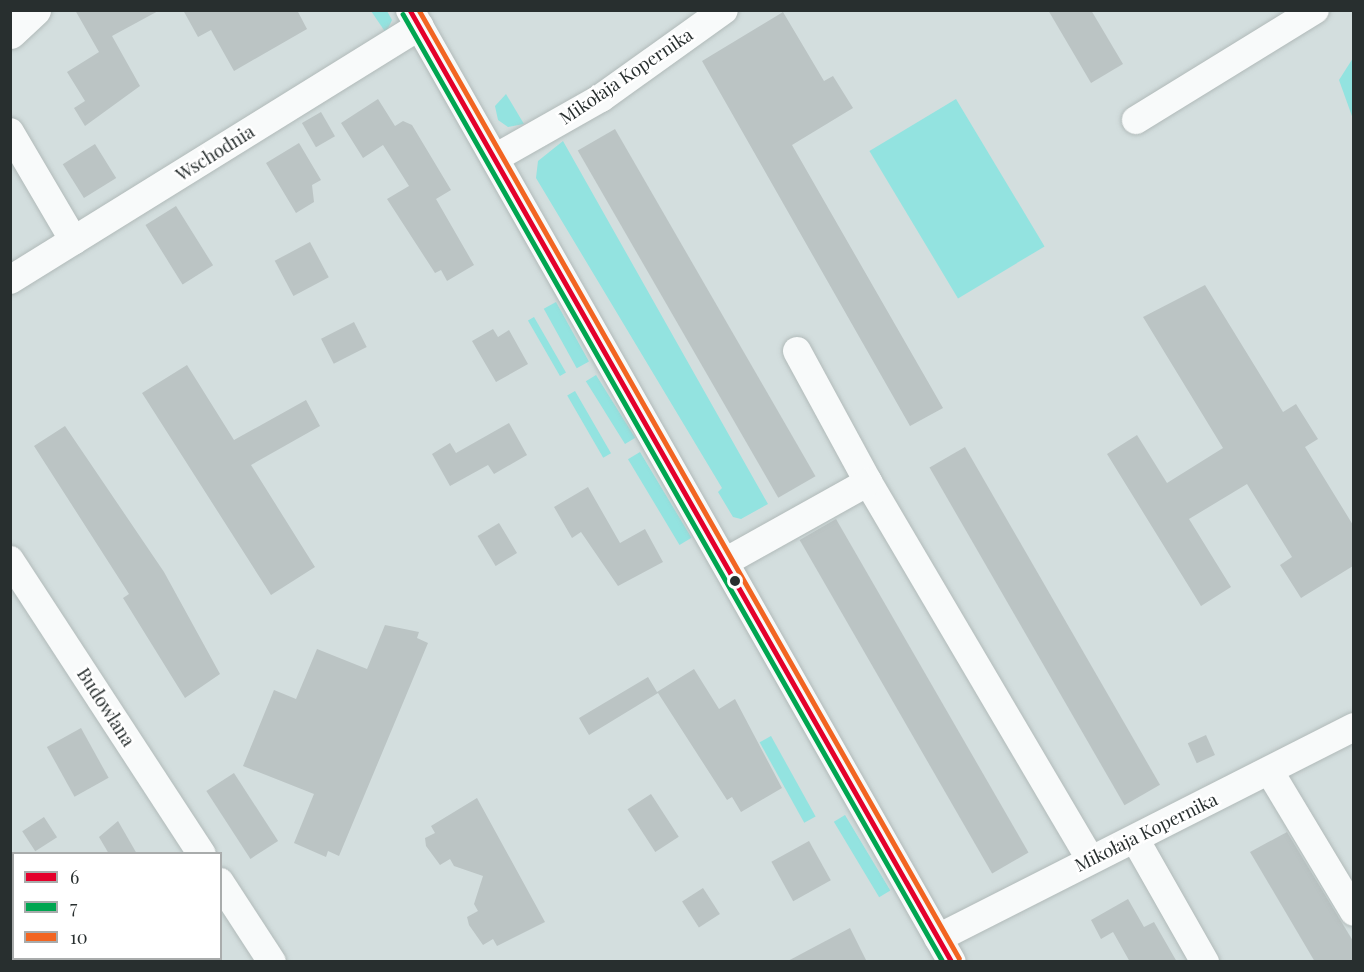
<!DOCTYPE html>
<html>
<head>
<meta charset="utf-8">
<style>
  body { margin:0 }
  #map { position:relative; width:1364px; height:972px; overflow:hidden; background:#d3dede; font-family:"Playfair Display",serif }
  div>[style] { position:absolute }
  .green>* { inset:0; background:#93e3e0; transform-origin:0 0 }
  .building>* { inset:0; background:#bbc4c4; transform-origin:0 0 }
  .roads { filter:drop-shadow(0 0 2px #b1bab9) drop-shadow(0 0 2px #b1bab9) }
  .minor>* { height:28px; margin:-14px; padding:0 14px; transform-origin:14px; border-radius:14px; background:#f8fafa }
  .major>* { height:33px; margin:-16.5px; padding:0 16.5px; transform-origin:16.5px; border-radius:16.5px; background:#f8fafa }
  .bus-1>* { height:4.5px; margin:-2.25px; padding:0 2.25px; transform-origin:2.25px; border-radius:2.25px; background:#e4002b }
  .bus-2>* { height:4.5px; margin:-2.25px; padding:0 2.25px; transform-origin:2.25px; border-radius:2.25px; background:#00a651 }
  .bus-3>* { height:4.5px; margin:-2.25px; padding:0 2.25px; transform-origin:2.25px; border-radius:2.25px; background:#f26522 }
  .dots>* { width:16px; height:16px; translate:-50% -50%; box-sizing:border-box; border:3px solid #fff; border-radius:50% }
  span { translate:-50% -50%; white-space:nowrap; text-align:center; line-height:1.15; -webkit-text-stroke:5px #fff; paint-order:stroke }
  .street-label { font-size:18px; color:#282f2f }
  .frame { position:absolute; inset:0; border:12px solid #282f2f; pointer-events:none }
  .legend { position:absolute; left:12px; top:852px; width:210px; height:108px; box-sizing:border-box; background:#fff; border:2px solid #a9acac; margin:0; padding:8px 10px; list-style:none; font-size:18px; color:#282f2f }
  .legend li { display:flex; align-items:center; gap:12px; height:30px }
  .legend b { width:30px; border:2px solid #a9acac }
</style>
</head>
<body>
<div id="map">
  <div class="green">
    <div style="clip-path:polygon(371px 11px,387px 11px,392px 20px,386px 33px)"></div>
    <div style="clip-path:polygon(1353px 58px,1353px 119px,1339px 80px)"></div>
    <div style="clip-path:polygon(506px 94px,524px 124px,508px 127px,498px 120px,495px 106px)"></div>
    <div style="left:956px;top:99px;width:172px;height:101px;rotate:59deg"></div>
    <div style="clip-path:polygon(563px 141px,768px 504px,741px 519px,733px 517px,718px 492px,722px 488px,536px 178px,538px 161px)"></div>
    <div style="left:556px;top:302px;width:68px;height:14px;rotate:61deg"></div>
    <div style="left:534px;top:317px;width:64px;height:7px;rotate:60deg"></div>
    <div style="left:596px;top:375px;width:74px;height:12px;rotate:58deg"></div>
    <div style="left:575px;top:391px;width:72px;height:9px;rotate:60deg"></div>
    <div style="left:640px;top:452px;width:100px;height:14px;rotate:59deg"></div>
    <div style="left:771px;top:736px;width:92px;height:13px;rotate:61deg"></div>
    <div style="left:845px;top:815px;width:88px;height:13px;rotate:59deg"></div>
  </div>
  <div class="building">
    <div style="clip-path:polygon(75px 10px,160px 10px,112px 36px,140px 86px,85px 126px,74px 108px,85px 101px,67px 72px,99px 52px)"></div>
    <div style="clip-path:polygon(183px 10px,297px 10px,307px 29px,234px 71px,211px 30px,198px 37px)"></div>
    <div style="clip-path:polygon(1048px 10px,1091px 10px,1123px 64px,1091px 83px)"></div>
    <div style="clip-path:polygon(783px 12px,824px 81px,833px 76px,853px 108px,792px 145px,943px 408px,910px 426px,702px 61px)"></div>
    <div style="clip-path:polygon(378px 99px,395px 126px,403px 121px,412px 125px,451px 190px,436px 199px,474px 265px,447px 281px,441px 270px,435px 273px,387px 199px,409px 186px,383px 145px,363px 158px,341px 123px)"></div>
    <div style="left:321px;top:112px;width:28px;height:22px;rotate:60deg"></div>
    <div style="left:615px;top:129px;width:401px;height:43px;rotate:60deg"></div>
    <div style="clip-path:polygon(299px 143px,321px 180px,312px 185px,314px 202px,296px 213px,266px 163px)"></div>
    <div style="left:95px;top:144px;width:40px;height:38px;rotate:58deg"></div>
    <div style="left:176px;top:206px;width:70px;height:36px;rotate:58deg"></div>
    <div style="left:310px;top:242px;width:40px;height:40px;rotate:62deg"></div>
    <div style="clip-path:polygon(1205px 285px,1283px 412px,1296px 404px,1318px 439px,1305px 447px,1353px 525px,1353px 566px,1301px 598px,1280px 565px,1292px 557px,1247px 484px,1189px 519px,1231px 587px,1201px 606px,1107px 454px,1137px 435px,1167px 483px,1223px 448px,1143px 317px)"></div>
    <div style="left:354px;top:322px;width:28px;height:37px;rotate:63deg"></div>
    <div style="clip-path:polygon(493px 329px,498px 337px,509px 330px,528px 364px,496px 382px,472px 341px)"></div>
    <div style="clip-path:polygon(187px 365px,234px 440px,306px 400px,320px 426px,251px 465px,315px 567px,271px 595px,142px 393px)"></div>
    <div style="clip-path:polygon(509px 423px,527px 455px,494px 474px,488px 465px,450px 486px,432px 454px,450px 443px,456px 453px)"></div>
    <div style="clip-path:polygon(65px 426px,164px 572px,220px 674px,185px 698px,123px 598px,129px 594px,34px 446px)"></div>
    <div style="left:965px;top:447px;width:390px;height:41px;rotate:60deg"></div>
    <div style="clip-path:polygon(588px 487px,620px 543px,645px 529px,663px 562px,618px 586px,581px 532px,572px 538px,554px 507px)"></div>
    <div style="left:836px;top:519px;width:385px;height:42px;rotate:60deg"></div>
    <div style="left:499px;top:523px;width:35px;height:25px;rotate:59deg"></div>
    <div style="clip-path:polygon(385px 625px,419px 632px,417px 638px,428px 643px,339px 856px,328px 851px,326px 857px,294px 843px,314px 794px,243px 766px,274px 690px,296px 699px,317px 649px,367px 669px)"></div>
    <div style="clip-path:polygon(694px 669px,719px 709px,735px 699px,782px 788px,741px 812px,732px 797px,727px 800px,658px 693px,589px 735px,579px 718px,648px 677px,657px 692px)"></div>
    <div style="left:81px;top:728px;width:57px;height:39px;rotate:61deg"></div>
    <div style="left:1206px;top:735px;width:22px;height:20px;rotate:66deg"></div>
    <div style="left:234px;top:773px;width:81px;height:33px;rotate:57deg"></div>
    <div style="left:651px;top:794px;width:51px;height:28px;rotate:57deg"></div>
    <div style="clip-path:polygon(477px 798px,545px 922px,497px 946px,493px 939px,483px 945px,469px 925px,467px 917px,478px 911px,474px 904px,483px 876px,454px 866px,450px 859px,440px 865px,426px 846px,425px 838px,435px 833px,431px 826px)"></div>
    <div style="left:44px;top:817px;width:24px;height:26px;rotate:57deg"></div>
    <div style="clip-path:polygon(118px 821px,137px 854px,109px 854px,99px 837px)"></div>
    <div style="clip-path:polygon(1287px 832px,1353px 941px,1353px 962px,1315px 962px,1250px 852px)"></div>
    <div style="left:809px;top:841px;width:45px;height:43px;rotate:61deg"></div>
    <div style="left:703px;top:888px;width:31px;height:25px;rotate:57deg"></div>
    <div style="clip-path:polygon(1128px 899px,1144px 927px,1154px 922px,1177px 962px,1130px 962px,1113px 932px,1101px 939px,1091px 920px)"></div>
    <div style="clip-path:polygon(850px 928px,867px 962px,786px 962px)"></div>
  </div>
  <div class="roads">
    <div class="minor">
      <div style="left:410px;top:10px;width:1095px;rotate:60.35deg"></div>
      <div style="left:1136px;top:120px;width:210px;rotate:-31.6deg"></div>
      <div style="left:10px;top:132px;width:126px;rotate:59.6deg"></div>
      <div style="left:495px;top:158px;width:122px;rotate:-29.5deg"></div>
      <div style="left:601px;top:98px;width:151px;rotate:-35.6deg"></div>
      <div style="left:10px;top:280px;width:482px;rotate:-31.8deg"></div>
      <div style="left:797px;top:351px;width:149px;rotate:61.5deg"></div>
      <div style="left:868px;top:482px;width:438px;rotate:59.5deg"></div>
      <div style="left:10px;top:560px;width:351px;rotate:56.9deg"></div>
      <div style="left:725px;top:562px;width:164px;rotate:-29.2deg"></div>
      <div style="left:1270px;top:772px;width:163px;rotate:59deg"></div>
      <div style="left:1135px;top:839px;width:142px;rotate:60.4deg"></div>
      <div style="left:220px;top:882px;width:95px;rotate:57deg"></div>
      <div style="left:938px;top:938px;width:466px;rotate:-26.9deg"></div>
    </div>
    <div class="major">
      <div style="left:10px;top:32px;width:33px;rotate:-43deg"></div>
    </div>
  </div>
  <div class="bus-1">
    <div style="left:410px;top:10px;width:1095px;rotate:60.35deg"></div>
  </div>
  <div class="bus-2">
    <div style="left:403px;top:14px;width:1091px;rotate:60.33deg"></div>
  </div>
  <div class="bus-3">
    <div style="left:419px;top:10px;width:1091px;rotate:60.33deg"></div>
  </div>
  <div class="dots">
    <div style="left:735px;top:581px;background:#282f2f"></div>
  </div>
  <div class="street-label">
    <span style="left:626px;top:76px;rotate:-34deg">Mikołaja Kopernika</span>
    <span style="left:215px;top:153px;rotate:-32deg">Wschodnia</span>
    <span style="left:106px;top:707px;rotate:57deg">Budowlana</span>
    <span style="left:1146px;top:832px;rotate:-26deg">Mikołaja Kopernika</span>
  </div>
  <div class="frame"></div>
  <ul class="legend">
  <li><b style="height:8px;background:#e4002b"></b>6</li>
  <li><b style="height:8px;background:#00a651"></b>7</li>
  <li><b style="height:8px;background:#f26522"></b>10</li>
  </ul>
</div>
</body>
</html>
